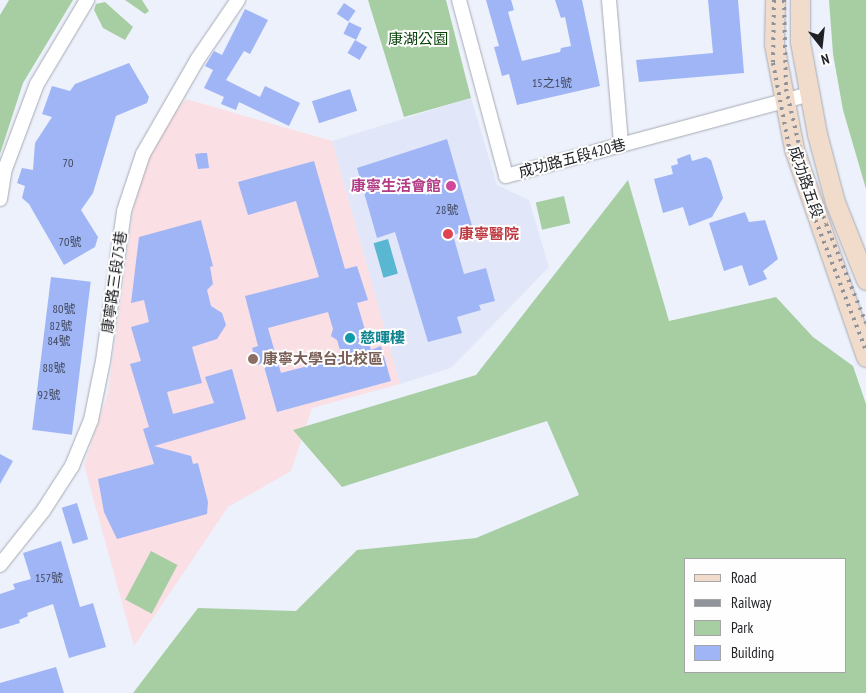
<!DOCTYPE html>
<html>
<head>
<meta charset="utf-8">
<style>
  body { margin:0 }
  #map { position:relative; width:866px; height:693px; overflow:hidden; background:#edf1fb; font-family:"PT Sans Narrow","Noto Sans TC",sans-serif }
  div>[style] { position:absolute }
  .built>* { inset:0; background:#e1e7f8 }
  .education>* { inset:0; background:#fadfe4 }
  .green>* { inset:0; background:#a7cea3; transform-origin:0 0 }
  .water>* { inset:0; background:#59b7d1; transform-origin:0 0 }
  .building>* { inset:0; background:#9fb5f6; transform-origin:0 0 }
  .roads { filter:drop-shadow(0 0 1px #a6aab3) drop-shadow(0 0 1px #a6aab3) }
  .minor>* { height:14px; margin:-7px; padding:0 7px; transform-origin:7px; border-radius:7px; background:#fff }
  .secondary>* { height:19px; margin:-9.5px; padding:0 9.5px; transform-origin:9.5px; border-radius:9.5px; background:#f1dbca }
  .rail>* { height:4px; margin-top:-2px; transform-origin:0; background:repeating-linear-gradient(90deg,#90939a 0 2.5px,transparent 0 7.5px) }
  .dots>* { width:14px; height:14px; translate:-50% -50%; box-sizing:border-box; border:2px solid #fefefe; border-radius:50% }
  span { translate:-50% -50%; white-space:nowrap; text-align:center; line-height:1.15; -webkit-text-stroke:4px #fefefe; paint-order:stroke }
  .number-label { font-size:12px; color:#3f4558 }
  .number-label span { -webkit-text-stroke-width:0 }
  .park-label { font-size:15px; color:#0a4109 }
  .street-label { font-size:15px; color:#1f2024 }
  .hotel-label { font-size:15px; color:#b23c85; font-weight:700 }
  .right { translate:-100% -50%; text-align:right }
  .health-label { font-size:15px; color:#be3a42; font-weight:700 }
  .left { translate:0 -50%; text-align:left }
  .culture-label { font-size:15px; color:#0d838f; font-weight:700 }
  .education-label { font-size:15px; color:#785e54; font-weight:700 }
  .legend { position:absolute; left:684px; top:558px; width:162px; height:115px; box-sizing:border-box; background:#fefefe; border:1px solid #a5a5a7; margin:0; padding:6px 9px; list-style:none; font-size:15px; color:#1f2024 }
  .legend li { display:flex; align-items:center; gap:10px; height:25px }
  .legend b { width:25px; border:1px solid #a5a5a7 }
  .north { position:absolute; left:796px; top:20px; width:50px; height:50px; -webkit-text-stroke:4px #fefefe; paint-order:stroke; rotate:164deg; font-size:14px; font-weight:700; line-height:20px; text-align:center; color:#1f2024 }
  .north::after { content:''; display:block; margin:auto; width:18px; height:22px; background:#1f2024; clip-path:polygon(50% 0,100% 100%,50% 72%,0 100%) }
</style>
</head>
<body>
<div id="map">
  <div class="built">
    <div style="clip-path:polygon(471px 98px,497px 185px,529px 200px,549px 267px,451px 368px,400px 384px,332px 141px)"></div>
  </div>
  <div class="education">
    <div style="clip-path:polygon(186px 99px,332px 141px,400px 384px,312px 408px,291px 471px,228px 507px,134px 646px,84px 465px,108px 393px,133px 211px,144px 169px,156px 136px)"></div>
  </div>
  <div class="green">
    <div style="clip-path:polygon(9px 0,73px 0,23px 83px,0 154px,0 15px)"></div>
    <div style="clip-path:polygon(125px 0,142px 0,149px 11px,145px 14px)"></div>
    <div style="clip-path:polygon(368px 0,446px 0,471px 98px,404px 117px)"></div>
    <div style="clip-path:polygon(829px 0,866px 0,866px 189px,843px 110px,833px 54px)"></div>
    <div style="clip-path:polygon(105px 2px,133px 27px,125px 40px,103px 28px,94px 10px,96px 4px)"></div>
    <div style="clip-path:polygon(evenodd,628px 180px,669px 321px,776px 297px,813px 337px,853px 366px,866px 404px,866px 693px,133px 693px,198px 608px,296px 611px,357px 550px,476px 538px,579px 495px,547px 421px,342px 487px,293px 430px,476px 375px,628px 180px,685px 559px,845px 559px,845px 672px,685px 672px,685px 559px)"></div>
    <div style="left:564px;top:196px;width:28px;height:29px;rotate:77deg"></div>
    <div style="left:151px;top:551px;width:30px;height:55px;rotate:28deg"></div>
  </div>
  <div class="water">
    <div style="left:388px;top:239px;width:36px;height:15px;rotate:74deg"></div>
  </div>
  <div class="building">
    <div style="clip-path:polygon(486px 0,511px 0,514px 10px,508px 12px,522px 61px,560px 52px,561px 48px,571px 46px,565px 17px,561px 18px,555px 0,582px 0,600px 86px,517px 105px,509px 74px,502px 76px,494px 47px,499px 46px)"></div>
    <div style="clip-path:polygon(708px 0,738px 0,744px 73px,639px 82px,636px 60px,713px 53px)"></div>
    <div style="left:344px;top:3px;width:14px;height:13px;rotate:34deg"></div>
    <div style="clip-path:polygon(245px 9px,268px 20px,250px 54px,244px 51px,226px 80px,260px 97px,265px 86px,300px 103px,289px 126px,239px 102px,236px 110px,221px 104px,224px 97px,204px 88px,213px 70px,205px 66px,214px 51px,222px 55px)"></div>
    <div style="left:349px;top:22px;width:14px;height:13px;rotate:25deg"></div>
    <div style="left:355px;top:40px;width:14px;height:15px;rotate:30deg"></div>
    <div style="clip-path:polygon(129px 63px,149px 97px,147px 103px,116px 116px,93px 193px,81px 210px,98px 237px,95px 247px,64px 265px,29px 204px,22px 198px,25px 186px,17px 183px,22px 168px,33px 170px,35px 143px,52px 117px,42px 114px,52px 86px,70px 91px,75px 84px)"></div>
    <div style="left:350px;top:89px;width:23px;height:40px;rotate:72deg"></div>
    <div style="clip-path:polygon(447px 139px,473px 229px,453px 235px,464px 274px,486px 268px,495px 301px,479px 305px,481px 310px,457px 317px,462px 333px,428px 342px,395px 232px,377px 238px,357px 168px)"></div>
    <div style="clip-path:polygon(202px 153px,207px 153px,209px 168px,198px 169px,195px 154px)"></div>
    <div style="clip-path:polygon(690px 154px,692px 161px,706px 157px,711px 160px,723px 198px,712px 217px,689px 226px,683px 207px,663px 213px,654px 179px,673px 174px,671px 166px,678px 164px,677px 159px)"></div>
    <div style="clip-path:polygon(evenodd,314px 161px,345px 269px,357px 266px,368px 300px,357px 303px,371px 350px,381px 346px,391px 381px,277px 412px,263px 363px,257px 365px,252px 348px,258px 346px,245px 296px,319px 277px,296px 201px,248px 215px,238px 182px,314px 161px,328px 312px,333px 329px,331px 336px,337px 340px,342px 357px,281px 373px,268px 328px,328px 312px)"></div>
    <div style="clip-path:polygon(745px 212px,749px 222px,765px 220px,778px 259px,763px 271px,767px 279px,749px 286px,742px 265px,724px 271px,709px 223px)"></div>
    <div style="clip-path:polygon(201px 220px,213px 266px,210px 267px,213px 284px,207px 290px,211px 306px,222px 313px,226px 325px,217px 339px,192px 347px,202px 383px,167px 392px,173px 414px,214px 403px,205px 377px,232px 369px,246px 419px,154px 446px,191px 456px,193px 464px,198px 463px,208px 502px,207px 514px,117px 539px,104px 512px,98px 479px,154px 464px,143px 429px,149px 427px,130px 364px,141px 361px,131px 327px,149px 322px,144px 300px,131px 303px,139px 237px)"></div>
    <div style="left:51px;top:277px;width:40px;height:154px;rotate:7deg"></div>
    <div style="clip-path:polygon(0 454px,13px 461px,0 484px)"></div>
    <div style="left:77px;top:503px;width:38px;height:16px;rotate:73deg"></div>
    <div style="clip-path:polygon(61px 541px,80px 607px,93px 603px,106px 647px,69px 658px,53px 604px,27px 613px,28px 616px,19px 620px,20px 623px,0 629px,0 594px,15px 589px,13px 584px,31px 579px,23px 553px)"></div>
    <div style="clip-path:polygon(56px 667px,64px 693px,0 693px,0 683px)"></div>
  </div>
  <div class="roads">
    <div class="minor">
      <div style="left:459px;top:0;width:182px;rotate:75deg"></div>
      <div style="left:506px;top:176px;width:314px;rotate:-15.1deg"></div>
      <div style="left:609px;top:0;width:144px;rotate:85.2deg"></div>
      <div style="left:0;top:199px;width:30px;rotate:-81deg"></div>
      <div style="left:5px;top:169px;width:91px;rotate:-69.4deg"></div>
      <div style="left:37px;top:84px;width:98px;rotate:-59.2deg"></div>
      <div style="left:0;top:565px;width:69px;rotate:-51.5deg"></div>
      <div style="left:43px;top:511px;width:54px;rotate:-57.2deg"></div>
      <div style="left:72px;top:466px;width:50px;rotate:-67.6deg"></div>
      <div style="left:91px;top:420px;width:60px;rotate:-78.5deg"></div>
      <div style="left:103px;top:361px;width:151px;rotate:-82deg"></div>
      <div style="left:124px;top:211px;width:60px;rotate:-71.6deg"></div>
      <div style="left:143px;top:154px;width:108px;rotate:-60.1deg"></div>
      <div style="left:197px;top:60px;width:73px;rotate:-55.7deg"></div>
    </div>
    <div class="secondary">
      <div style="left:775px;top:0;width:44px;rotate:91.3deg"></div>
      <div style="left:774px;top:44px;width:107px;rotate:79.2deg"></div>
      <div style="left:794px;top:149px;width:220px;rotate:70.9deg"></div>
      <div style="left:800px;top:0;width:42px;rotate:90deg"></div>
      <div style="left:800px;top:42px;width:94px;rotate:79.5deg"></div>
      <div style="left:817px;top:134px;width:70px;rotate:75.2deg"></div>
      <div style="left:835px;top:202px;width:84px;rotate:68.3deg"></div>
    </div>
  </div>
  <div class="rail">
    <div style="left:774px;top:0;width:63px;rotate:90.9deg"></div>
    <div style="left:773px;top:63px;width:96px;rotate:79.2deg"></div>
    <div style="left:791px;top:157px;width:207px;rotate:68.8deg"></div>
    <div style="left:784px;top:0;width:89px;rotate:88.7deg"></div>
    <div style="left:786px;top:89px;width:57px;rotate:76.9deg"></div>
    <div style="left:799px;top:145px;width:83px;rotate:71.1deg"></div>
    <div style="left:826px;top:224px;width:107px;rotate:68deg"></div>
  </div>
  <div class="dots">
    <div style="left:451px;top:186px;background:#d1479c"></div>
    <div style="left:448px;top:234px;background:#e0444e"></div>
    <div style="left:350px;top:338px;background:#0f9aa8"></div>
    <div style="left:253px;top:359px;background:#8d6e63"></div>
  </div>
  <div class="number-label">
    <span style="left:552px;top:83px">15之1號</span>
    <span style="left:68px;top:163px">70</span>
    <span style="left:447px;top:210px">28號</span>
    <span style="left:70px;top:242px">70號</span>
    <span style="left:64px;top:309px">80號</span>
    <span style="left:61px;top:326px">82號</span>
    <span style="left:59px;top:341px">84號</span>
    <span style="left:54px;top:368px">88號</span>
    <span style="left:49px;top:395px">92號</span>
    <span style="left:49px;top:578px">157號</span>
  </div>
  <div class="park-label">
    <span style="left:418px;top:39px">康湖公園</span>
  </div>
  <div class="street-label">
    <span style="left:572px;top:158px;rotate:-15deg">成功路五段420巷</span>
    <span style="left:806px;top:182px;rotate:71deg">成功路五段</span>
    <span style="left:114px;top:282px;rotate:-82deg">康寧路三段75巷</span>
  </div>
  <div class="hotel-label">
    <span class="right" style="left:441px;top:186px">康寧生活會館</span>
  </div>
  <div class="health-label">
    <span class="left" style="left:459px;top:234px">康寧醫院</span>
  </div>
  <div class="culture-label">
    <span class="left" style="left:360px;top:338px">慈暉樓</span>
  </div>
  <div class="education-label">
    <span class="left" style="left:263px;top:359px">康寧大學台北校區</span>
  </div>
  <ul class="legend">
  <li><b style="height:6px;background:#f1dbca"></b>Road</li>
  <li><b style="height:6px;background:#90939a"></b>Railway</li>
  <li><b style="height:14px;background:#a7cea3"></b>Park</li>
  <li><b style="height:14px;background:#9fb5f6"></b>Building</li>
  </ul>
  <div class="north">N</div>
</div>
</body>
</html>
